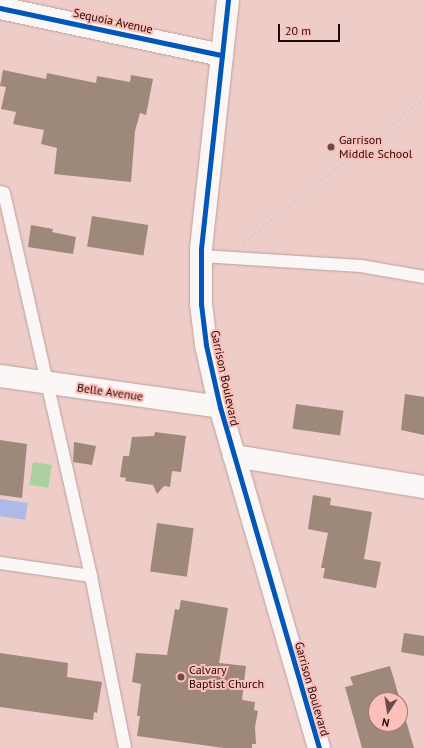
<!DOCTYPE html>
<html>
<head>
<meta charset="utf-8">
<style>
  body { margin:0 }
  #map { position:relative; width:424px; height:748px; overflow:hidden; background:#eeccc8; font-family:"PT Sans",sans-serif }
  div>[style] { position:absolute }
  .green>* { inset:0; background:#abd19e; transform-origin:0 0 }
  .water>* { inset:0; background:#afb9e5; transform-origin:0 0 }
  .building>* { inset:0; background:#9d8879; transform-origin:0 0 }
  .path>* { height:2.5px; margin-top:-1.25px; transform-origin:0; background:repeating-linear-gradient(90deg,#d6cccb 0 2px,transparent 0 5px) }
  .roads { filter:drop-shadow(0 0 1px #bda09d) drop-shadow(0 0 1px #bda09d) }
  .lane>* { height:12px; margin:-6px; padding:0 6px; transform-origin:6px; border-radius:6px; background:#fcf7f7 }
  .street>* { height:22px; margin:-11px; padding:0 11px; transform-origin:11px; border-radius:11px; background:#fcf7f7 }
  .secondary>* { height:22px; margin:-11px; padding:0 11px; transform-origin:11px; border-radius:11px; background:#fcf7f7 }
  .cycleway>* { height:5px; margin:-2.5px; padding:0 2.5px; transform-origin:2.5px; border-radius:2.5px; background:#0057b8 }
  .dots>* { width:11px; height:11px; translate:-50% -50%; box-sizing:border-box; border:2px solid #fdbfb9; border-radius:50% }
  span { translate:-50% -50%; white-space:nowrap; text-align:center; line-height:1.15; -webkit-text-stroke:4px #fdbfb9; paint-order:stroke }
  .street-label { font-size:12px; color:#230907 }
  .poi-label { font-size:12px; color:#230907 }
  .left { translate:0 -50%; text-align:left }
  .north { position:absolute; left:368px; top:692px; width:40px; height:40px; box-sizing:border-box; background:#fdbfb9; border:1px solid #a67672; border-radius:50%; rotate:192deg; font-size:11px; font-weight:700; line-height:16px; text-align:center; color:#230907 }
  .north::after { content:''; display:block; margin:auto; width:14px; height:18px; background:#6a4d4b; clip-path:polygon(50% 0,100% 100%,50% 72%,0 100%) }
  .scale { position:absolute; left:278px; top:24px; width:62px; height:18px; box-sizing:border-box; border:2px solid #230907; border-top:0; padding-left:5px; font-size:12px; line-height:14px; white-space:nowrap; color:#230907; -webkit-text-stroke:3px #fdbfb9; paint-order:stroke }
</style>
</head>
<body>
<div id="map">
  <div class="green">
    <div style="left:33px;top:462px;width:19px;height:23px;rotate:9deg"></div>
  </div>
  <div class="water">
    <div style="left:0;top:499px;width:28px;height:17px;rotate:8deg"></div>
  </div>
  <div class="building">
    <div style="clip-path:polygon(3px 70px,46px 79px,47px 73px,96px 83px,97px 76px,130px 82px,131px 75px,153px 79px,146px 115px,140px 113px,135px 131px,131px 182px,54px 174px,57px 148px,41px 144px,44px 130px,13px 124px,16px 112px,1px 109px,6px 87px,0 86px)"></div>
    <div style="left:92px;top:216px;width:57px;height:31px;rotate:9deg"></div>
    <div style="clip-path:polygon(31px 225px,53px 229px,52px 232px,76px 237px,73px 254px,28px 247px)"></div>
    <div style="clip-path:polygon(405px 394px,424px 397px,424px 435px,401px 430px)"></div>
    <div style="left:296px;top:404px;width:48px;height:25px;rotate:8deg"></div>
    <div style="clip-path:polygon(155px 432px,186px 436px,181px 472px,172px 471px,170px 487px,164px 486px,157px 494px,153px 485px,125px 481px,126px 478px,120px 477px,123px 456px,129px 456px,132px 437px,154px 436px)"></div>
    <div style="clip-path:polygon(0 440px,27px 444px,22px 498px,0 495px)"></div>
    <div style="clip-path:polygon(74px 442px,96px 446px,92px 465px,73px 462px)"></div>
    <div style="clip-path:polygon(313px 495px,331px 498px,330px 505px,372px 512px,364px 559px,381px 562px,376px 588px,323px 578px,325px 568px,321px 568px,328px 533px,308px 529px)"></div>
    <div style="left:157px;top:523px;width:37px;height:49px;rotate:8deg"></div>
    <div style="clip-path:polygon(181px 600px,228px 608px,219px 663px,246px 666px,242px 700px,255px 702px,254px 710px,258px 711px,255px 727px,256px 744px,252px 744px,252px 748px,224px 748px,137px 736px,140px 716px,137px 716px,141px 684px,132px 682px,136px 653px,167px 655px,175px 609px,179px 610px)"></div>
    <div style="clip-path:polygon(404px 633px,424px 636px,424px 656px,401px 652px)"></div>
    <div style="clip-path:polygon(0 653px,68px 663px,67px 677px,102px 682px,97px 713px,94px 712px,93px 720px,0 707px)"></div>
    <div style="clip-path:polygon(evenodd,390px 666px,414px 748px,362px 748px,345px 687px,353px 685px,350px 677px,390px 666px,376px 700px,400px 700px,400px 724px,376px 724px,376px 700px)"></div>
  </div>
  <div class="path">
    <div style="left:243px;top:242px;width:231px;rotate:-38.3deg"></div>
  </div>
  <div class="roads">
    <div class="lane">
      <div style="left:0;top:192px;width:4px;rotate:14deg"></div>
      <div style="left:4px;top:193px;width:393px;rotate:77.2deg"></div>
      <div style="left:201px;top:256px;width:160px;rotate:3.6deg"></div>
      <div style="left:361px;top:266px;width:64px;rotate:9.9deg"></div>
      <div style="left:0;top:563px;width:92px;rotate:8.1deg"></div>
      <div style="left:91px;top:576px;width:175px;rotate:78.8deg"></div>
    </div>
    <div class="street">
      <div style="left:0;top:8px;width:227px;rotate:12deg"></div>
    </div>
    <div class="secondary">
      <div style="left:228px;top:0;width:250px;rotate:96.2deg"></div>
      <div style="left:201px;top:249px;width:55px;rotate:90deg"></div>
      <div style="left:201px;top:304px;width:41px;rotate:83deg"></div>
      <div style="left:206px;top:345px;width:64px;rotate:77.3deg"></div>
      <div style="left:220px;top:407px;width:355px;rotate:73.8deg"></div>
      <div style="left:0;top:376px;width:222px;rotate:8deg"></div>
      <div style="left:234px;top:456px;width:193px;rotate:9.3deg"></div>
    </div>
  </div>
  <div class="cycleway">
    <div style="left:228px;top:0;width:250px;rotate:96.2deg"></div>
    <div style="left:201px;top:249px;width:55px;rotate:90deg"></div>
    <div style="left:201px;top:304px;width:41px;rotate:83deg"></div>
    <div style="left:206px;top:345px;width:64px;rotate:77.3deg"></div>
    <div style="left:220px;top:407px;width:355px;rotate:73.8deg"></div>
    <div style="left:0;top:8px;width:227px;rotate:12deg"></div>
  </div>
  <div class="dots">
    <div style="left:331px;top:147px;background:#6a4d4b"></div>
    <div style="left:181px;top:677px;background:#6a4d4b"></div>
  </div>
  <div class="street-label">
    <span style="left:113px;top:21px;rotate:12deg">Sequoia Avenue</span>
    <span style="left:225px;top:378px;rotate:78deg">Garrison Boulevard</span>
    <span style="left:110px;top:392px;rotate:8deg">Belle Avenue</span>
    <span style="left:312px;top:689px;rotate:74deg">Garrison Boulevard</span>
  </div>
  <div class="poi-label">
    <span class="left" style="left:339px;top:147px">Garrison<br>Middle School</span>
    <span class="left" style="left:189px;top:677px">Calvary<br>Baptist Church</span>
  </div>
  <div class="north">N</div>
  <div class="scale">20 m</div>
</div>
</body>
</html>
